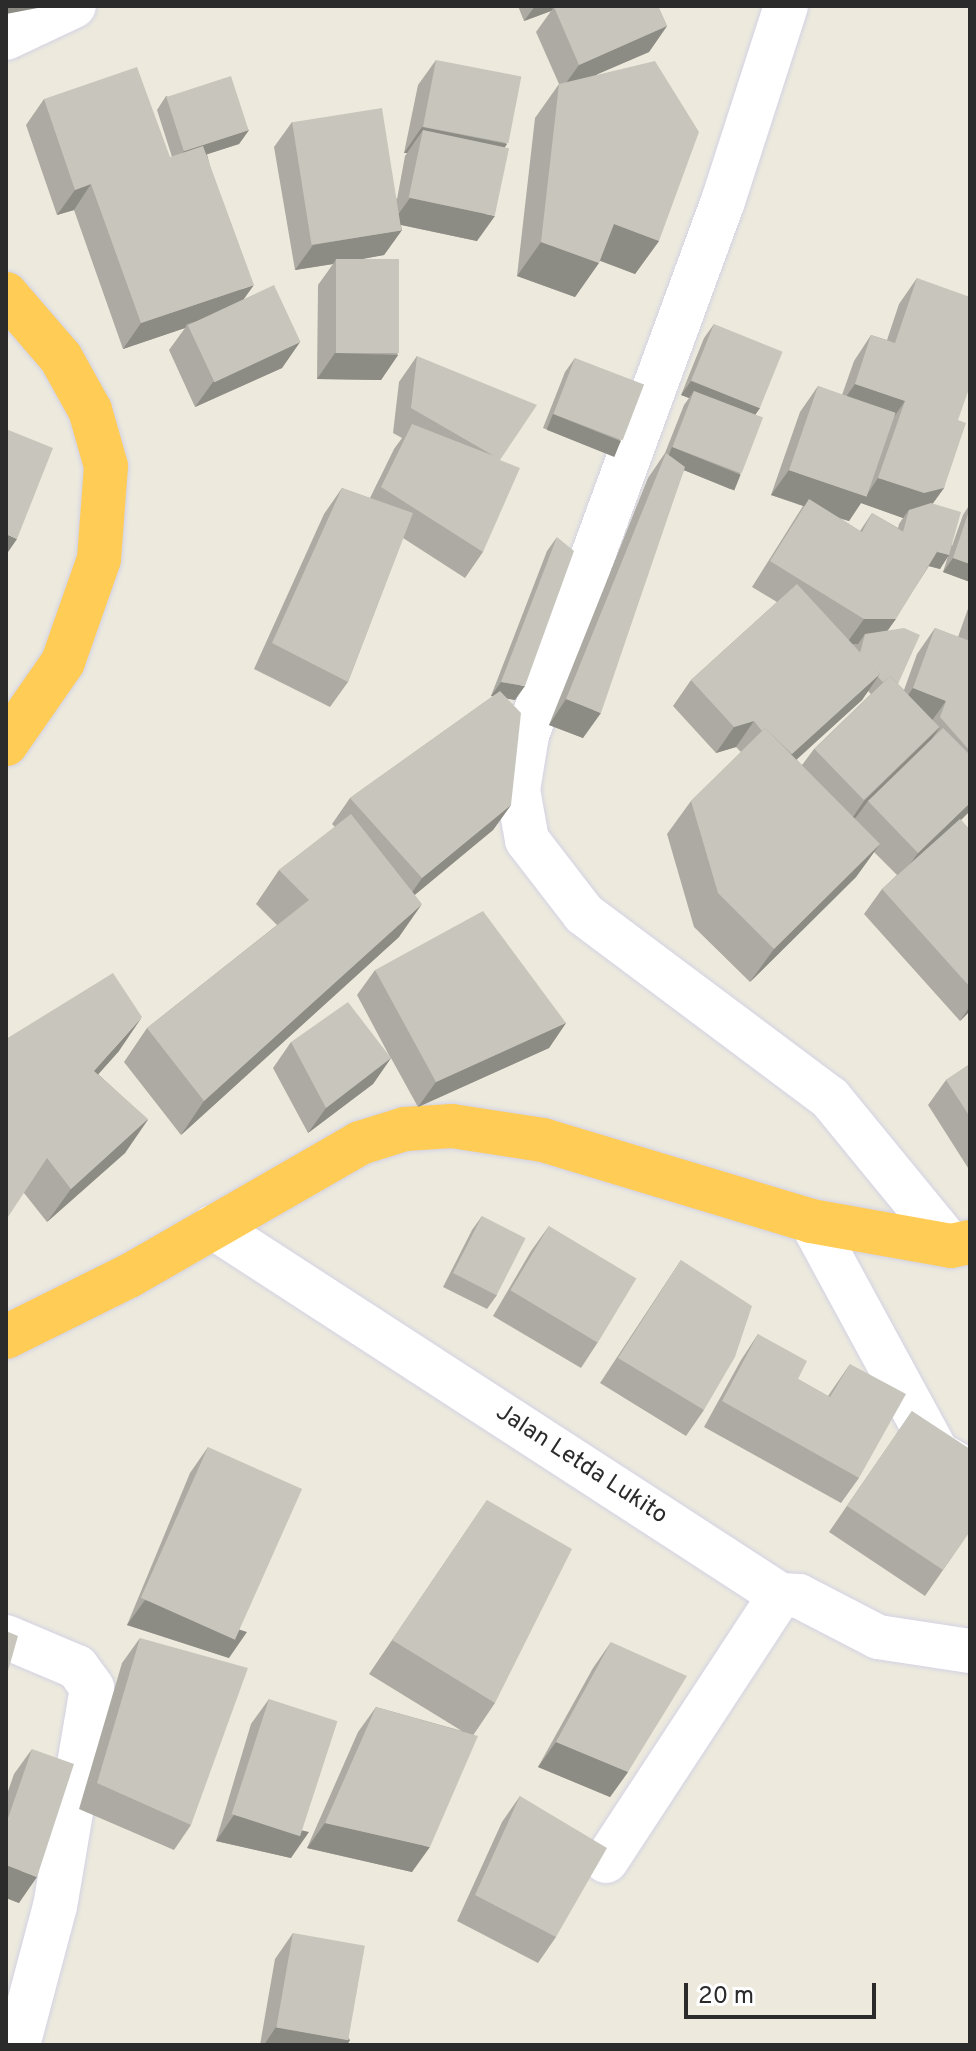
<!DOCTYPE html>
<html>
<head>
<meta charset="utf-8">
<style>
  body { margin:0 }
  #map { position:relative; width:976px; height:2051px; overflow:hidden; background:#edeadd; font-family:Overpass,sans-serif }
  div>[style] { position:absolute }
  .roads { filter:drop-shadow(0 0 2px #d3d2e3) drop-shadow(0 0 2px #d3d2e3) }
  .minor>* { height:44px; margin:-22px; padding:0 22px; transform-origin:22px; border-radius:22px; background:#fff }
  .highway>* { height:44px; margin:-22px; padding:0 22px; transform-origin:22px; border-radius:22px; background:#fc5 }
  .wall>* { inset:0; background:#acaaa2 }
  .shaded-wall>* { inset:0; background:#8c8b84; transform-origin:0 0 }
  .building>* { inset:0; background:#c8c6bc; transform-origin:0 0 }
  span { translate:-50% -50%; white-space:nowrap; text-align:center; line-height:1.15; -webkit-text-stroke:8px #fff; paint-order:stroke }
  .street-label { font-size:24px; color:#2b2b2b }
  .frame { position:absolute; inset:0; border:8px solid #2b2b2b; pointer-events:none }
  .scale { position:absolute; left:684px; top:1983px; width:192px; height:36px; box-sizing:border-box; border:4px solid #2b2b2b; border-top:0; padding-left:10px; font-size:24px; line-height:28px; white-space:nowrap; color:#2b2b2b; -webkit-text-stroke:6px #fff; paint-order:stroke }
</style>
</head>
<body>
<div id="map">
  <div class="roads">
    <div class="minor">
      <div style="left:786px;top:6px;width:205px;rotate:107.9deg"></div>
      <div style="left:723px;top:201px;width:569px;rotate:110.16deg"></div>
      <div style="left:527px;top:735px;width:56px;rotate:99.3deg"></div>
      <div style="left:518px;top:790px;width:51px;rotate:79.8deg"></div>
      <div style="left:527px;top:840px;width:93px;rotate:52.4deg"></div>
      <div style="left:584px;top:914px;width:307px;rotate:36.8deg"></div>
      <div style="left:830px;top:1098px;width:191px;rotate:50.7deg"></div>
      <div style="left:6px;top:38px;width:75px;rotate:-25.2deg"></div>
      <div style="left:811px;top:1221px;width:264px;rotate:61.5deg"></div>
      <div style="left:937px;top:1453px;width:38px;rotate:30deg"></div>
      <div style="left:213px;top:1227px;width:676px;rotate:32.98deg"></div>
      <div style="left:780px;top:1595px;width:19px;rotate:3deg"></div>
      <div style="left:799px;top:1596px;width:89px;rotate:27.4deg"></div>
      <div style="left:878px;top:1637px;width:93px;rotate:8.7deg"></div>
      <div style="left:6px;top:1637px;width:77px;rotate:22.9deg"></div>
      <div style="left:77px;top:1667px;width:26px;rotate:54deg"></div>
      <div style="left:92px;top:1688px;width:221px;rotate:99.6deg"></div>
      <div style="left:55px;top:1906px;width:144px;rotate:104.9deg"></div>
      <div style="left:606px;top:1861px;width:318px;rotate:-56.8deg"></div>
    </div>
    <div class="highway">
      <div style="left:6px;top:294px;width:84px;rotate:49.3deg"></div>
      <div style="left:61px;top:358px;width:60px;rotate:60.9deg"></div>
      <div style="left:90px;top:410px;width:58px;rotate:74.1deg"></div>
      <div style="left:106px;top:466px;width:93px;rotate:94.3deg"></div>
      <div style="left:99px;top:559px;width:109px;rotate:109.3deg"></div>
      <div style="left:63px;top:662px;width:100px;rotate:124.8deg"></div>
      <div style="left:6px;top:1337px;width:137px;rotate:-26.4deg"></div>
      <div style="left:129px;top:1276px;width:267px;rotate:-29.9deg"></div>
      <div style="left:360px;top:1143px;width:47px;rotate:-17.3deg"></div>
      <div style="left:405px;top:1129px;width:47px;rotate:-3.7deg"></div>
      <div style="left:452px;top:1126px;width:92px;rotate:8.7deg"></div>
      <div style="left:543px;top:1140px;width:280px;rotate:16.8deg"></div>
      <div style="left:811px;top:1221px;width:142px;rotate:10.1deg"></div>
      <div style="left:951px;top:1246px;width:19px;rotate:-12deg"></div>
    </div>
  </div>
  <div class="wall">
    <div style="clip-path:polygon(518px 6px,658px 6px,667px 26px,649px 52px,597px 74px,659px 241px,635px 274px,600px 261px,575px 297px,517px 276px,535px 118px,559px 84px,536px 32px,551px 11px,524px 21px)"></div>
    <div style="clip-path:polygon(436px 60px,507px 144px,505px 147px,477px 241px,401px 225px,402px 230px,384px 255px,361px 259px,398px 355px,381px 380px,317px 379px,318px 285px,333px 264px,295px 270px,274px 147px,292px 122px,397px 199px,405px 156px,407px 153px,404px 153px,418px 85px)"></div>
    <div style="clip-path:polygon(166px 96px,249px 130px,239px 144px,207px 154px,244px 299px,300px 342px,282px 368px,195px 407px,169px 350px,185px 328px,123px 349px,74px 210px,57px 215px,26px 125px,44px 99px,170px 157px,172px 157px,157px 110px)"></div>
    <div style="clip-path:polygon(evenodd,917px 278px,958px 420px,944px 488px,932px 504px,952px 546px,963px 515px,970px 504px,970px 582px,943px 572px,948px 556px,940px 569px,929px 566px,887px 631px,898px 684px,904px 690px,917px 654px,935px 628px,958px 637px,970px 603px,970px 811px,961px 820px,970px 830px,970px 1011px,960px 1021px,864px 914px,882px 889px,897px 875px,874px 852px,856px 877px,750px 982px,694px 927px,667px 834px,691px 801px,741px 752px,736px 747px,716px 753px,673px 706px,691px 680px,777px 602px,752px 587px,803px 506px,771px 495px,800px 412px,818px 386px,842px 395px,854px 361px,871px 335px,887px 340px,899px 304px,917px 278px,861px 503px,903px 518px,899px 524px,898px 528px,872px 513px,860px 531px,841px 519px,849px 521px,861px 503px,917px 278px,868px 691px,871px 694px,814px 749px,802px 765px,796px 759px,862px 700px,868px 691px)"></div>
    <div style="clip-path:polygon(714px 324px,760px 408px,755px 415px,740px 475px,730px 489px,684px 470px,583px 738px,549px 725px,648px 478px,665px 453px,684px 405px,689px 398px,681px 395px,704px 338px)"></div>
    <div style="clip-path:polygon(417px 356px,500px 460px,483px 552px,465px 578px,403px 538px,348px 682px,330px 707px,254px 669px,324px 514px,342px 488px,370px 498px,394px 449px,402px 438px,393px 433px,399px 382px)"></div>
    <div style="clip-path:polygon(575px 358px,621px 441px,611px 455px,543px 428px,565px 372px)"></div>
    <div style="clip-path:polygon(557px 537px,515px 700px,507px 698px,511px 805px,493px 830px,415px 894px,399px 937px,181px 1135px,124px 1062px,147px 1028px,277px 925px,256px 904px,279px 870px,335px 827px,332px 824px,350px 798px,493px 696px,491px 696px,547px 551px)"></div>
    <div style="clip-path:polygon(375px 970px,566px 1023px,549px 1048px,418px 1107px,391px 1058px,373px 1084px,308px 1133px,273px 1068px,291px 1042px,390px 1057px,357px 995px)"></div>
    <div style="clip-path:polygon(6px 1039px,119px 1051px,98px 1074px,148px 1120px,125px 1153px,47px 1222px,24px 1193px)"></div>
    <div style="clip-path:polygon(970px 1064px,970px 1171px,928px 1105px,946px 1080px)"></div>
    <div style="clip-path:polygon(482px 1216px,497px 1295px,487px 1309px,443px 1287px,472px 1230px)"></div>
    <div style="clip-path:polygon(549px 1226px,598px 1342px,581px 1368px,493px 1316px,531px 1251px)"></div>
    <div style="clip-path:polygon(681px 1260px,704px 1410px,686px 1436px,600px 1383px)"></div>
    <div style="clip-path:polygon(758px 1334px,798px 1379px,828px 1396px,850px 1364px,859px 1478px,841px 1503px,704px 1427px,741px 1360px)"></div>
    <div style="clip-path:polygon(912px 1411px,970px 1531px,925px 1596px,829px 1532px)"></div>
    <div style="clip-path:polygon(208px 1447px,229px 1658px,127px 1625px,190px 1473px)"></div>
    <div style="clip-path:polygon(487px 1500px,495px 1703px,474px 1734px,412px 1872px,307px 1848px,358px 1732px,376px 1707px,462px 1731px,369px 1674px)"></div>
    <div style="clip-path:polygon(140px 1638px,191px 1825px,174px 1850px,79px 1809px,122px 1663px)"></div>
    <div style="clip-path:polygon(611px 1642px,628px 1772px,610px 1797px,538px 1767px,593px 1668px)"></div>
    <div style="clip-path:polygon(269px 1699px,291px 1858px,216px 1841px,251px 1724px)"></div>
    <div style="clip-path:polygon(32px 1749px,19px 1903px,6px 1898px,6px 1797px,14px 1774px)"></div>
    <div style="clip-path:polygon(520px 1796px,556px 1937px,538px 1963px,457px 1921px,502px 1822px)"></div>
    <div style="clip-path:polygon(293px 1933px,350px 2040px,347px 2045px,260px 2045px,275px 1959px)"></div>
  </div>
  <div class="shaded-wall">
    <div style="clip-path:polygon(6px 6px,48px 6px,6px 14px)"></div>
    <div style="clip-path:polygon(535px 6px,563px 6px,554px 7px,551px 11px,524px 21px)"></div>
    <div style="clip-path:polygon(667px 26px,649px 52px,561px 90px,579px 65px)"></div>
    <div style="clip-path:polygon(422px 127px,507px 144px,489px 169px,423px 130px,407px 153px,404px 153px)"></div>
    <div style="clip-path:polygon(249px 130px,239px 144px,174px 165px,184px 151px)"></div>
    <div style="clip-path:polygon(91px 184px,74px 210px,57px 215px,75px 190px)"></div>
    <div style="clip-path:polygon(410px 198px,495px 216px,477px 241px,392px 223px)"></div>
    <div style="clip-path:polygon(614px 224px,659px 241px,635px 274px,591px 257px)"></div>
    <div style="clip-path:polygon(402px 230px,384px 255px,336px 264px,336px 259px,333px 264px,295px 270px,313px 245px)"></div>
    <div style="clip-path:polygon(541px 242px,599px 263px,575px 297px,517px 276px)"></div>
    <div style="clip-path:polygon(254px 285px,236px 310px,187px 324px,185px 328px,123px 349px,141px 323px)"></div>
    <div style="clip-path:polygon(300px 342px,282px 368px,195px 407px,213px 382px)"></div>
    <div style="clip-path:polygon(335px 353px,398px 355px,381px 380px,317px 379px)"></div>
    <div style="clip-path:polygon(691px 381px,760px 408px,750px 422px,694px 391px,689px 398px,681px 395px)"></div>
    <div style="clip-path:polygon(855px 384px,905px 401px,887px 427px,837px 410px)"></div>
    <div style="left:553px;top:414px;width:73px;height:17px;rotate:22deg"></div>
    <div style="left:672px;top:447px;width:74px;height:17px;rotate:22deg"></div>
    <div style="clip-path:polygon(789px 470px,866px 496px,878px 478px,944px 488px,926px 513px,909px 510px,903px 518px,861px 503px,849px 521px,771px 495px)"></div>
    <div style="clip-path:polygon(6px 534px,17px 539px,6px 555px)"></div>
    <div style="clip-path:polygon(900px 542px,949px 555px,940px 569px,890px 556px)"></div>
    <div style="clip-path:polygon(953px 558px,970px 564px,970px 582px,943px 572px)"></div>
    <div style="clip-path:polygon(864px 619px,896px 619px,878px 644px,865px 634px,858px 644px,846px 644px)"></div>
    <div style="clip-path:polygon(880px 674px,862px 700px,770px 784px,787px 758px)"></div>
    <div style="clip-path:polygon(501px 682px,525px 686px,515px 700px,491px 696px)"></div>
    <div style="clip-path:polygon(913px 688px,946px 701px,928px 726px,895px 714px)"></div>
    <div style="clip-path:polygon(566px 699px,601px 713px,583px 738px,549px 725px)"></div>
    <div style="clip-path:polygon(754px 721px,736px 747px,716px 753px,734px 727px)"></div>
    <div style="clip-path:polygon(940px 727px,923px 752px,868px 801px,857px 816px,846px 827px,864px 801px)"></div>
    <div style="clip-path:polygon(970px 803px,970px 811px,900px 878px,918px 853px)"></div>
    <div style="clip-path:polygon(511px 805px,493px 830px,404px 904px,422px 878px)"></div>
    <div style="clip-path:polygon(880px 844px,856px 877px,750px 982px,774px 949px)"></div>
    <div style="clip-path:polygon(422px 904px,399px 937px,181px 1135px,204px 1101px)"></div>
    <div style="clip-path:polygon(970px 1006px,970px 1011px,960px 1021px)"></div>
    <div style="clip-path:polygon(142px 1017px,119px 1051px,71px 1105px,94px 1071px)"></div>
    <div style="clip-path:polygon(566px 1023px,549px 1048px,418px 1107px,436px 1082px)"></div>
    <div style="clip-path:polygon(391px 1058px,373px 1084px,308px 1133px,326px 1108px)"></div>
    <div style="clip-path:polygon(148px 1119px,125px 1153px,47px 1222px,71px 1189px)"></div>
    <div style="clip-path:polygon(145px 1600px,247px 1632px,229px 1658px,127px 1625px)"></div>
    <div style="clip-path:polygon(556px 1742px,628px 1772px,610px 1797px,538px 1767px)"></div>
    <div style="clip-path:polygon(234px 1815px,309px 1832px,291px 1858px,216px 1841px)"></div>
    <div style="clip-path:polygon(325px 1823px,430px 1847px,412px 1872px,307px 1848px)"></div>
    <div style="clip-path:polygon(6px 1865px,37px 1877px,19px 1903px,6px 1898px)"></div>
    <div style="clip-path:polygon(276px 2027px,350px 2040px,347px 2045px,264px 2045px)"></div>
  </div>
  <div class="building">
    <div style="clip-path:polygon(556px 6px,658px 6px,667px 26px,579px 65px,554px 7px)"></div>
    <div style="left:436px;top:60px;width:87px;height:68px;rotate:11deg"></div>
    <div style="clip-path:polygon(655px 61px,699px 132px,659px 241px,614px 224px,599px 263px,541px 242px,559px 84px)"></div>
    <div style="clip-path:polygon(137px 67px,170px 157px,203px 146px,254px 285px,141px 323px,91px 184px,75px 190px,44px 99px)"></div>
    <div style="left:231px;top:76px;width:57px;height:68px;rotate:72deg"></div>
    <div style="left:382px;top:108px;width:124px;height:91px;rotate:81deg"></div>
    <div style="left:423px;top:130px;width:88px;height:69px;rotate:12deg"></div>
    <div style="left:336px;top:259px;width:63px;height:94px"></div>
    <div style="clip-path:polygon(917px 278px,970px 297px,970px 386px,958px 420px,966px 423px,944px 488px,924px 493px,878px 478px,905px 401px,855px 384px,871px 335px,895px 343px)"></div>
    <div style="left:274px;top:285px;width:63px;height:95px;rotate:65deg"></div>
    <div style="left:714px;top:324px;width:74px;height:61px;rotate:22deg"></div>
    <div style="clip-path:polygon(417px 356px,537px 405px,500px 460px,520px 468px,483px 552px,381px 487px,412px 424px,494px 456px,411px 408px)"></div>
    <div style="left:575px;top:358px;width:74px;height:60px;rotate:21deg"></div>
    <div style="left:818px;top:386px;width:82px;height:89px;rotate:19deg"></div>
    <div style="left:694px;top:391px;width:74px;height:60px;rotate:21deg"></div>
    <div style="clip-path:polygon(6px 429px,53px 448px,17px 539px,6px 534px)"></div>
    <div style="clip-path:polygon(666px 453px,685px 467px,601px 713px,566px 699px)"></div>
    <div style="clip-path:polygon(342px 488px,413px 513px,348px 682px,272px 643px)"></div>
    <div style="clip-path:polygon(809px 499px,862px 532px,872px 513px,937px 552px,896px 619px,864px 619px,770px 561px)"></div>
    <div style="clip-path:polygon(931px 503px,961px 512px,949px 555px,934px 551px,903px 532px,909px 510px)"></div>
    <div style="clip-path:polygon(970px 508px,970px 564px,953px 558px)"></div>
    <div style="clip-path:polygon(557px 537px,574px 551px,525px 686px,501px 682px)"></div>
    <div style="clip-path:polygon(797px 584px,880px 674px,792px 754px,765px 728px,762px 731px,754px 721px,734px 727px,691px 680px)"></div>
    <div style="clip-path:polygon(904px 628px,920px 635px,898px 684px,890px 676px,883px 682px,878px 677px,880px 674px,860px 653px,865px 634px)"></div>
    <div style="clip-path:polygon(935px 628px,970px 641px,970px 751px,940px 717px,946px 701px,913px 688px)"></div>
    <div style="left:890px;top:676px;width:71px;height:105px;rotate:46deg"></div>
    <div style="clip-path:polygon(500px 691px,521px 713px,511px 805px,422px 878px,350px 798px)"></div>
    <div style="clip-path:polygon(765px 728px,880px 844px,774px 949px,718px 893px,691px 801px)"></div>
    <div style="clip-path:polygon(943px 728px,970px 755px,970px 803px,918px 853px,868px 801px)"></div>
    <div style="clip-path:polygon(351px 814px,422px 904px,204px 1101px,147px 1028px,309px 900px,279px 870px)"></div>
    <div style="clip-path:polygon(960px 819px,970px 830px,970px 987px,882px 889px)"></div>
    <div style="clip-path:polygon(483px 911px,566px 1023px,436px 1082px,375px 970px)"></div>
    <div style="clip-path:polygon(113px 973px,142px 1017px,94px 1071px,148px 1119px,71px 1189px,47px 1158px,6px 1220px,6px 1039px)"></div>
    <div style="clip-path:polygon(348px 1002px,391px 1058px,326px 1108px,291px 1042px)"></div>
    <div style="clip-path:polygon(970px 1064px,970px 1117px,946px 1080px)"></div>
    <div style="left:482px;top:1216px;width:49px;height:64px;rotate:27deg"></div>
    <div style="left:549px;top:1226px;width:102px;height:75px;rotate:31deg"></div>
    <div style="clip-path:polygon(681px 1260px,752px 1306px,735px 1357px,704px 1410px,618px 1358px)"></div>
    <div style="clip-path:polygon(758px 1334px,807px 1361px,798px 1379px,830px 1397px,850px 1364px,906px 1394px,859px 1478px,722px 1401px)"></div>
    <div style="clip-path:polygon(912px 1411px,970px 1449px,970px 1531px,943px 1570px,847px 1506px)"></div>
    <div style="left:208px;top:1447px;width:103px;height:165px;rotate:24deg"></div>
    <div style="clip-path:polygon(487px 1500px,572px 1549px,495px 1703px,392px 1640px)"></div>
    <div style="clip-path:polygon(6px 1631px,18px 1636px,6px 1678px)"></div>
    <div style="clip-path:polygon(140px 1638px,248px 1668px,191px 1825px,97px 1783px)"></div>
    <div style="clip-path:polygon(611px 1642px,687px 1676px,628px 1772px,556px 1742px)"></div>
    <div style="left:269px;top:1699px;width:72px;height:121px;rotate:18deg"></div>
    <div style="clip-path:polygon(376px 1707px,478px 1736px,430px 1847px,325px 1823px)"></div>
    <div style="clip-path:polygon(32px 1749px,74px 1764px,37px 1877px,6px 1865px,6px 1824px)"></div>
    <div style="clip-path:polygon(520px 1796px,607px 1848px,556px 1937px,475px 1895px)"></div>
    <div style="left:293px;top:1933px;width:73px;height:96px;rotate:10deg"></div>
    <div style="clip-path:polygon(163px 2043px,189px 2045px,163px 2045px)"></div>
  </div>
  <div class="street-label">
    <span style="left:581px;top:1465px;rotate:33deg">Jalan Letda Lukito</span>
  </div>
  <div class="frame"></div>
  <div class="scale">20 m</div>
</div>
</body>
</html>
